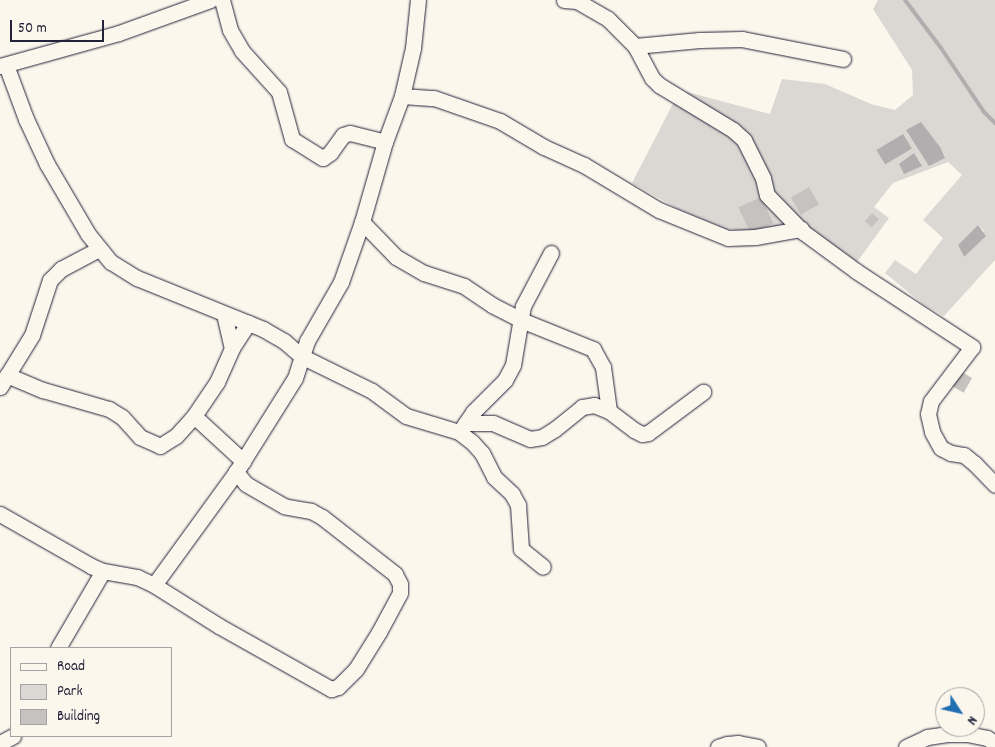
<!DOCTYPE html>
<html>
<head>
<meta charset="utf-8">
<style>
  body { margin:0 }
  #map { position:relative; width:995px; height:747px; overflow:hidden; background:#fbf7ec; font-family:Dekko,sans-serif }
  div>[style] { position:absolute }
  .green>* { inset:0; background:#dbd8d3 }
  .water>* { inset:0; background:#b1aeb0; transform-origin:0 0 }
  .stream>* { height:4px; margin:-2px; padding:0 2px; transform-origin:2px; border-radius:2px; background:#b1aeb0 }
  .building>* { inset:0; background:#c6c2c0; transform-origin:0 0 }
  .roads { filter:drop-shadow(0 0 1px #22223b) drop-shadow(0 0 1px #22223b) }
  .minor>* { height:15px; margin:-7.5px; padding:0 7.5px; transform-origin:7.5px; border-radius:7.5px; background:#fbf7ec }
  span { translate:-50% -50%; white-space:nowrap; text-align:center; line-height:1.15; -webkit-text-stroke:4px #fbf7ec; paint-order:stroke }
  .legend { position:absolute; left:10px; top:647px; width:162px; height:90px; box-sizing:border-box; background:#fbf7ec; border:1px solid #a4a2a5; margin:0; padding:6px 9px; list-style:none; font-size:15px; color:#22223b }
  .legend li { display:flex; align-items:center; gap:10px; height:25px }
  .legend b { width:25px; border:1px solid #a4a2a5 }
  .north { position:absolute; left:935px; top:687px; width:50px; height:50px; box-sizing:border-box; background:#fbf7ec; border:1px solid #a4a2a5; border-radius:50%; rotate:125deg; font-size:14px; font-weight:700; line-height:20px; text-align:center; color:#22223b }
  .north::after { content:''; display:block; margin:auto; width:18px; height:22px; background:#1f6fb2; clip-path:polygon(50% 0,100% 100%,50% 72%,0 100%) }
  .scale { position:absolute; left:10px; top:20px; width:94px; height:22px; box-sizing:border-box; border:2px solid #22223b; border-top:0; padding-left:6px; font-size:15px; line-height:18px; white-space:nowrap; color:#22223b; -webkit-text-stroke:4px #fbf7ec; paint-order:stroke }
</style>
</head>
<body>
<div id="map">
  <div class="green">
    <div style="clip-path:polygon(evenodd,878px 0,995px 0,995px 260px,944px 316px,923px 304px,885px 273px,895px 260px,916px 274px,943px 238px,923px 220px,962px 175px,948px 162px,893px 183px,874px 207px,889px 218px,857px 262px,821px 238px,726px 229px,678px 209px,632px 183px,680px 90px,770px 114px,782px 79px,825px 84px,871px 104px,895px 110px,913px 95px,912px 70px,873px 9px,878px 0,978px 225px,984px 231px,964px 257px,958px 245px,978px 225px)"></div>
  </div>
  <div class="water">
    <div style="clip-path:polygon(921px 122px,940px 147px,945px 158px,929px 166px,906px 130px)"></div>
    <div style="left:903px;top:134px;width:17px;height:31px;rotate:59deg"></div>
    <div style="clip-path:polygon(914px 153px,922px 166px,904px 174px,899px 164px)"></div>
    <div style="clip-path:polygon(978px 225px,986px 236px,964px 257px,958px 245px)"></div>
  </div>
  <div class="stream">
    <div style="left:905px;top:0;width:60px;rotate:53.1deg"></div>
    <div style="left:941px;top:48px;width:77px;rotate:56.1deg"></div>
    <div style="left:984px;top:112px;width:16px;rotate:45deg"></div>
  </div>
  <div class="building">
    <div style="left:809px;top:187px;width:20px;height:21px;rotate:60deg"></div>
    <div style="left:761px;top:197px;width:29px;height:25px;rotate:65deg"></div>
    <div style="left:872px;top:213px;width:9px;height:11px;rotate:41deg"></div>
    <div style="left:960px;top:371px;width:14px;height:17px;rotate:30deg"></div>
  </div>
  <div class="roads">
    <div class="minor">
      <div style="left:222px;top:0;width:31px;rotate:75deg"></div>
      <div style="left:230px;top:30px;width:24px;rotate:60deg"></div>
      <div style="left:242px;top:51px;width:55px;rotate:47.9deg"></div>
      <div style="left:279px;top:92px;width:49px;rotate:74.5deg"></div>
      <div style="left:292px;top:139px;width:36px;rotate:32deg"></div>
      <div style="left:323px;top:158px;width:9px;rotate:-36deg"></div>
      <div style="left:330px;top:153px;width:22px;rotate:-54deg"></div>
      <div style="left:343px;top:135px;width:7px;rotate:-16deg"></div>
      <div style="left:350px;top:133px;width:36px;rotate:14deg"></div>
      <div style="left:385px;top:142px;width:49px;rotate:-69.7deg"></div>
      <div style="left:402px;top:96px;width:49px;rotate:-77.1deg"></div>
      <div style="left:413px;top:48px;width:48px;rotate:-84.1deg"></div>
      <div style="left:564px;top:0;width:13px;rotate:4deg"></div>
      <div style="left:577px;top:1px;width:36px;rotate:30deg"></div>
      <div style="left:608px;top:19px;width:38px;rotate:45deg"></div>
      <div style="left:635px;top:46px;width:36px;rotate:62deg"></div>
      <div style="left:652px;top:78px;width:10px;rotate:45deg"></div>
      <div style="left:659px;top:85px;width:87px;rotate:31.3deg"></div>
      <div style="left:733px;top:130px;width:15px;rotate:42deg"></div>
      <div style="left:744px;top:140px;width:42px;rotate:63.4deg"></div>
      <div style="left:763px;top:178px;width:17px;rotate:77deg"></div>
      <div style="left:767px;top:195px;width:52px;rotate:45.8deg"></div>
      <div style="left:803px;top:232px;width:66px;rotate:36.3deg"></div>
      <div style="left:856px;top:271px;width:139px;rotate:33.2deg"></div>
      <div style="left:972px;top:347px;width:68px;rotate:127.2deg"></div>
      <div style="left:931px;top:401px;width:13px;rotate:103deg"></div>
      <div style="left:928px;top:414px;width:18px;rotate:77deg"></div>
      <div style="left:932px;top:432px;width:18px;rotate:61deg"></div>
      <div style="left:941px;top:448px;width:11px;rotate:27deg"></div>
      <div style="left:951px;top:453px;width:13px;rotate:9deg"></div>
      <div style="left:964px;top:455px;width:14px;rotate:39deg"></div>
      <div style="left:975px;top:464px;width:29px;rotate:46deg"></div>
      <div style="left:635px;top:46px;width:65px;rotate:-5.3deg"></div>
      <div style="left:700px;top:40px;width:42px;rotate:-1.4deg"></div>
      <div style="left:742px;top:39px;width:103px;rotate:11.2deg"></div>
      <div style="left:6px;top:65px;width:58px;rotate:69.7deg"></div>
      <div style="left:26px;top:119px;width:50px;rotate:65deg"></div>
      <div style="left:47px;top:164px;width:81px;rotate:59.6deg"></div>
      <div style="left:88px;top:234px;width:36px;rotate:51deg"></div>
      <div style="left:111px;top:262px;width:31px;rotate:32deg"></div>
      <div style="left:137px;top:278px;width:136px;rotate:22deg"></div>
      <div style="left:263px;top:329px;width:24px;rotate:30deg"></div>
      <div style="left:284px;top:341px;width:23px;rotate:41deg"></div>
      <div style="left:301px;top:356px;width:79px;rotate:26.2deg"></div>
      <div style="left:372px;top:391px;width:42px;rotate:36.3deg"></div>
      <div style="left:406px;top:416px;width:55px;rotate:16.8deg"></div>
      <div style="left:459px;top:432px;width:16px;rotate:38deg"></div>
      <div style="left:472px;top:442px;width:15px;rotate:48deg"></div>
      <div style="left:482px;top:453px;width:27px;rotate:63deg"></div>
      <div style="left:494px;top:477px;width:25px;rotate:43deg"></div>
      <div style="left:512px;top:494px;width:13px;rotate:61deg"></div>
      <div style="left:518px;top:505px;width:44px;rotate:86.1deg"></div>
      <div style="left:521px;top:549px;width:28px;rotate:39deg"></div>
      <div style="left:0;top:66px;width:123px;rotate:-15.5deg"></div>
      <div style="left:119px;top:33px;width:97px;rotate:-19.9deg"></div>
      <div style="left:402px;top:96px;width:32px;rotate:4deg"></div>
      <div style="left:434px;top:98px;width:70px;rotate:19.2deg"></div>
      <div style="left:500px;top:121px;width:51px;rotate:30.6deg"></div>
      <div style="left:544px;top:147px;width:44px;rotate:24.2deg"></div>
      <div style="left:584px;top:165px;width:87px;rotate:31deg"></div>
      <div style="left:659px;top:210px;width:74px;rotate:22.1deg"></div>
      <div style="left:728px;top:238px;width:27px;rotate:-2deg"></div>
      <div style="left:755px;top:237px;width:47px;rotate:-9.9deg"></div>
      <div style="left:362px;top:222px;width:49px;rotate:45.8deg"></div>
      <div style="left:396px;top:257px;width:32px;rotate:30deg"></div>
      <div style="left:424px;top:273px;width:42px;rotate:18deg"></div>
      <div style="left:464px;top:286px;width:34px;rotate:34deg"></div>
      <div style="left:492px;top:305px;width:33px;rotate:27deg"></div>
      <div style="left:521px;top:320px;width:78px;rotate:21.9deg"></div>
      <div style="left:593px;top:349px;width:21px;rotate:61deg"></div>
      <div style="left:603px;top:367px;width:44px;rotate:82.2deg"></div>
      <div style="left:224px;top:314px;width:35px;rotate:77deg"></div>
      <div style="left:7px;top:375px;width:39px;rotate:23deg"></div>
      <div style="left:43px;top:390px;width:69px;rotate:16.1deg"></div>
      <div style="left:109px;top:409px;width:15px;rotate:32deg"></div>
      <div style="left:122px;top:417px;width:27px;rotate:48deg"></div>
      <div style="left:140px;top:437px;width:22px;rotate:24deg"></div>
      <div style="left:160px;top:446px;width:19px;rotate:-32deg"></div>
      <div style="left:176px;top:436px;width:27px;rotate:-48deg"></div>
      <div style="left:194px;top:416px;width:41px;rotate:-55.9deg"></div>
      <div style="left:217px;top:382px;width:37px;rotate:-66deg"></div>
      <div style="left:232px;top:348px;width:30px;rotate:-57deg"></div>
      <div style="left:0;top:387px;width:61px;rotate:-58.4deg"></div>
      <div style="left:32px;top:335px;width:58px;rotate:-71.9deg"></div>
      <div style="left:50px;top:280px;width:16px;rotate:-45deg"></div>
      <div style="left:61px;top:269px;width:43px;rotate:-27.8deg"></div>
      <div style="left:194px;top:416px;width:67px;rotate:42.6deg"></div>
      <div style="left:466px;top:423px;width:27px"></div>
      <div style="left:493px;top:423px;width:40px;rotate:23.4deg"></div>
      <div style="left:530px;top:439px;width:12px;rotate:-9deg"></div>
      <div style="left:542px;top:437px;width:15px;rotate:-32deg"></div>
      <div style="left:555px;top:429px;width:35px;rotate:-39deg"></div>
      <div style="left:582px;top:407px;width:12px;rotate:-9deg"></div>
      <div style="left:594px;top:405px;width:16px;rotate:22deg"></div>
      <div style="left:609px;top:411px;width:31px;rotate:37deg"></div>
      <div style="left:634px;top:430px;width:9px;rotate:27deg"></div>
      <div style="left:642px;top:434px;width:6px;rotate:-9deg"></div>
      <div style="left:648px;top:433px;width:69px;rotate:-36.7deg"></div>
      <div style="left:463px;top:427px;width:18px;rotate:-56deg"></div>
      <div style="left:473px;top:412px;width:45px;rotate:-45deg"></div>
      <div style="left:505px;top:380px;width:17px;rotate:-62deg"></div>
      <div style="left:513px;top:365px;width:60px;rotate:-80.4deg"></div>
      <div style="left:523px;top:306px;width:60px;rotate:-62.2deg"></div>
      <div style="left:0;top:514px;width:105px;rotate:29.7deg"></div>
      <div style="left:91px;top:566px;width:13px;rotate:23deg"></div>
      <div style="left:103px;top:571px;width:35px;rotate:10deg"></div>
      <div style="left:137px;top:577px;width:19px;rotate:25deg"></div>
      <div style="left:154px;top:585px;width:77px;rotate:32.2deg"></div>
      <div style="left:219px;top:626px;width:129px;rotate:29.4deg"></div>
      <div style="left:331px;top:689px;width:7px;rotate:-16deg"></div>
      <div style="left:338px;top:687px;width:25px;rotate:-45deg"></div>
      <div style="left:356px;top:669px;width:44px;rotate:-58.1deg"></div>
      <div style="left:379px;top:632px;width:44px;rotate:-61.7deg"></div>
      <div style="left:400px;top:593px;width:9px;rotate:-90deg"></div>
      <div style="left:400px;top:584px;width:11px;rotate:-117deg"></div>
      <div style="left:395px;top:574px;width:93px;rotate:-142deg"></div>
      <div style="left:322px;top:517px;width:13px;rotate:-151deg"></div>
      <div style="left:311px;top:511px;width:27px;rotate:-170deg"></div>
      <div style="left:284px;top:506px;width:44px;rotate:-149.9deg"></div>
      <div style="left:246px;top:484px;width:16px;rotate:-130deg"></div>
      <div style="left:154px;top:585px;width:140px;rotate:-54deg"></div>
      <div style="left:236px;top:472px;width:111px;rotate:-57.9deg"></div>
      <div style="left:295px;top:378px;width:39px;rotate:-72deg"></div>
      <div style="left:307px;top:341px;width:68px;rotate:-60deg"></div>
      <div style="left:341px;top:282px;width:64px;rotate:-70.7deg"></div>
      <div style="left:362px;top:222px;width:83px;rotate:-74deg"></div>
      <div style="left:58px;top:648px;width:89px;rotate:-59.7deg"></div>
      <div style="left:0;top:743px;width:15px;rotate:-28deg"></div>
      <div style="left:718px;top:747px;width:9px;rotate:-18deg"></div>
      <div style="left:727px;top:744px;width:11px;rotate:-5deg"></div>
      <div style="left:738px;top:743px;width:20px;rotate:11deg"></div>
      <div style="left:906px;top:747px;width:23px;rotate:-25deg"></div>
      <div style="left:927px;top:737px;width:22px;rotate:-8deg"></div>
      <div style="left:949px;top:734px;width:18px"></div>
      <div style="left:967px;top:734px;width:20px;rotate:11deg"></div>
      <div style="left:987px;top:738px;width:9px;rotate:32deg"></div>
    </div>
  </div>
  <ul class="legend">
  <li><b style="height:6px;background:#fbf7ec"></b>Road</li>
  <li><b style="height:14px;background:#dbd8d3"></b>Park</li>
  <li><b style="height:14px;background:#c6c2c0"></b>Building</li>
  </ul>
  <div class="north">N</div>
  <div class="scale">50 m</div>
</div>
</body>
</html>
